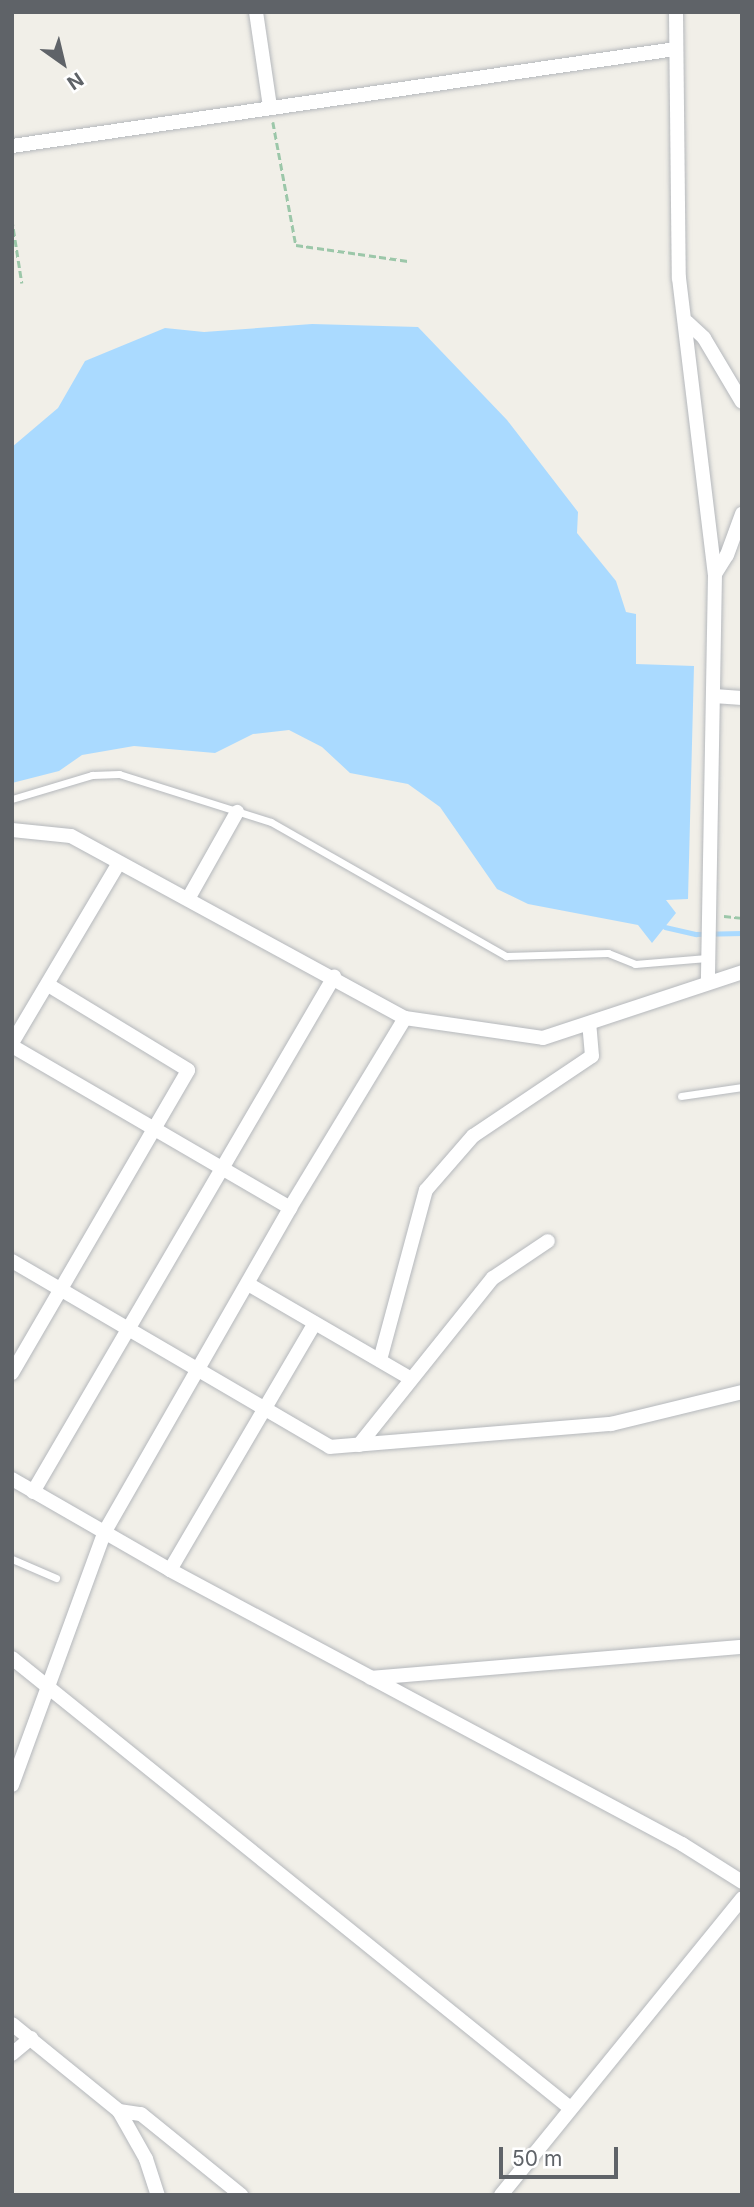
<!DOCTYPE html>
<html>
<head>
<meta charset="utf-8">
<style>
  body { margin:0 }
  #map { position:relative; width:754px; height:2207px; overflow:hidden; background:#f1efe8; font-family:Inter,sans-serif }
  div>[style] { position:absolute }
  .water>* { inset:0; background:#aadaff }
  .stream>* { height:4.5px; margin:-2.25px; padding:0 2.25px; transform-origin:2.25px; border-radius:2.25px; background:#aadaff }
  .path>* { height:2.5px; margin-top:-1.25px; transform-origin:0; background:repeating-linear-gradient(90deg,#9cc7a9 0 7px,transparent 0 10.5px) }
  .roads { filter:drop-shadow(0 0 2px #b5b8bc) drop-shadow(0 0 2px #b5b8bc) }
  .lane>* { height:7px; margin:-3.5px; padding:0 3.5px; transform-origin:3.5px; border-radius:3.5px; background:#fff }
  .street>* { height:14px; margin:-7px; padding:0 7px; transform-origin:7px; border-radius:7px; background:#fff }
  span { translate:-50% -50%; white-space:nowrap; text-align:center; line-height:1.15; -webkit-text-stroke:5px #fff; paint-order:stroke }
  .frame { position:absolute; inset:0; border:14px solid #5f6368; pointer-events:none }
  .north { position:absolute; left:28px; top:28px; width:70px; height:70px; -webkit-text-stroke:5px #fff; paint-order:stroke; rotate:146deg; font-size:19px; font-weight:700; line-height:28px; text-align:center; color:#5f6368 }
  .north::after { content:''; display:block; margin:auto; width:24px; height:32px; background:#5f6368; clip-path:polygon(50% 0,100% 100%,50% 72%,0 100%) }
  .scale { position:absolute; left:499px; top:2147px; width:119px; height:32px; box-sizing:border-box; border:4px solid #5f6368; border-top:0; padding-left:9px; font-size:21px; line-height:24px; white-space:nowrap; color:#5f6368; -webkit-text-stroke:5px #fff; paint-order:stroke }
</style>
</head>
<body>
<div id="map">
  <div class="water">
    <div style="clip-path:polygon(312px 324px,418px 327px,507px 420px,578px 512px,577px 533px,616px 581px,626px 612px,636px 614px,636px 664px,694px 666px,688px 899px,666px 900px,676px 913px,652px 943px,638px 925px,528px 904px,497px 889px,440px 807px,408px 784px,350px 773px,322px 747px,289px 730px,253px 734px,215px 753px,134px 746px,82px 755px,59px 771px,12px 783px,12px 447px,58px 408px,85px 361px,165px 328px,204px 332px)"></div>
  </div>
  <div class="stream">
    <div style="left:665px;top:927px;width:32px;rotate:13deg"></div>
    <div style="left:696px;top:934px;width:46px;rotate:-1.2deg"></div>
  </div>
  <div class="path">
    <div style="left:273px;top:122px;width:125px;rotate:79.4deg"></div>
    <div style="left:296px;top:245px;width:113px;rotate:8.1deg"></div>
    <div style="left:12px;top:219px;width:65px;rotate:81.1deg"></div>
    <div style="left:724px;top:916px;width:18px;rotate:6deg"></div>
  </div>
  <div class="roads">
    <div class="lane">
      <div style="left:12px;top:799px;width:84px;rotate:-16.7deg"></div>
      <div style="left:92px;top:775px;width:27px;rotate:-2deg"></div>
      <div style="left:119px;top:774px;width:159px;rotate:17.5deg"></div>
      <div style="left:271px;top:822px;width:271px;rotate:29.7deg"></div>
      <div style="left:506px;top:956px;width:102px;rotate:-1.7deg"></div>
      <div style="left:608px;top:953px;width:29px;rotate:22deg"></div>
      <div style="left:635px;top:964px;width:72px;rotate:-4.8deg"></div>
      <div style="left:681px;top:1096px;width:62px;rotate:-8.4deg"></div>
      <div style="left:12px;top:1559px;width:48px;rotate:23.4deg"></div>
    </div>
    <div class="street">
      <div style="left:256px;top:12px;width:96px;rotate:81.6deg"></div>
      <div style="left:676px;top:12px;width:266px;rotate:89.4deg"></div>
      <div style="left:679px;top:278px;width:298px;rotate:83.1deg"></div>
      <div style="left:715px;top:574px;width:407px;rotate:91deg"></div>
      <div style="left:12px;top:146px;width:670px;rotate:-8.32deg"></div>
      <div style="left:687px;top:322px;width:23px;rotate:43deg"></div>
      <div style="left:704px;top:338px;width:74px;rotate:59.3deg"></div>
      <div style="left:715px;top:574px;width:22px;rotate:-58deg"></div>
      <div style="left:727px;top:555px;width:44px;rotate:-69.9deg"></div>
      <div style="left:714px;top:696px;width:28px;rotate:4deg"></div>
      <div style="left:12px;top:830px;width:59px;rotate:5.8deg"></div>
      <div style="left:71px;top:836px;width:380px;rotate:28.6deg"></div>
      <div style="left:405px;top:1018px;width:139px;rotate:8.2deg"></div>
      <div style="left:543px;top:1038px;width:210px;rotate:-18.3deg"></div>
      <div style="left:188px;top:899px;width:100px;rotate:-60.6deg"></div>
      <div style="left:12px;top:1043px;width:209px;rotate:-59.3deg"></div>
      <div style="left:12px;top:1046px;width:322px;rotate:30.2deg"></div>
      <div style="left:12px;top:1261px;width:368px;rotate:30.3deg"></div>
      <div style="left:330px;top:1447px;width:282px;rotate:-4.7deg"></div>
      <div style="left:611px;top:1424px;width:135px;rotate:-13.7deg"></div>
      <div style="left:248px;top:1284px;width:189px;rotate:30.2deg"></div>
      <div style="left:380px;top:1360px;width:176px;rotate:-74.9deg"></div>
      <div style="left:426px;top:1190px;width:72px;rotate:-49deg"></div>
      <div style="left:473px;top:1136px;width:143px;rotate:-33.9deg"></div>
      <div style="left:592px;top:1056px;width:32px;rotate:-95deg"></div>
      <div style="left:12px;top:1373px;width:350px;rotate:-59.8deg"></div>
      <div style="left:188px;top:1070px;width:164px;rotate:-148.7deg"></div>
      <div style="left:359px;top:1445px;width:214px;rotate:-51.3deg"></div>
      <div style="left:493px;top:1278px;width:66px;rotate:-33.9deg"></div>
      <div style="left:12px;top:1479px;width:182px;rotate:29.9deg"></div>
      <div style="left:170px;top:1570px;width:581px;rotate:28.15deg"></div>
      <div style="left:682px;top:1844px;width:71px;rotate:32.3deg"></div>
      <div style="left:33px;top:1492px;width:597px;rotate:-59.7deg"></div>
      <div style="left:170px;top:1570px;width:286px;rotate:-59.6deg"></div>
      <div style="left:12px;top:1658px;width:717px;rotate:38.88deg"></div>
      <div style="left:371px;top:1678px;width:372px;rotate:-4.8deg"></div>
      <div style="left:12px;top:1785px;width:268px;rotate:-69.9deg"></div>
      <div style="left:104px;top:1533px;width:374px;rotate:-60.2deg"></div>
      <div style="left:290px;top:1208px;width:222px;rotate:-58.8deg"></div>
      <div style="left:12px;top:2024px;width:138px;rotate:39.1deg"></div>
      <div style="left:119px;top:2111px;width:55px;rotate:60.6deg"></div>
      <div style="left:146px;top:2159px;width:38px;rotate:72deg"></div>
      <div style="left:12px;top:2054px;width:25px;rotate:-40deg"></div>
      <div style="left:119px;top:2111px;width:22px;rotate:8deg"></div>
      <div style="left:141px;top:2114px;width:129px;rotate:39deg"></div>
      <div style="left:501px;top:2195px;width:382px;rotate:-50.9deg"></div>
    </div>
  </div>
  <div class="frame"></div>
  <div class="north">N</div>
  <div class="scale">50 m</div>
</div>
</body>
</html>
